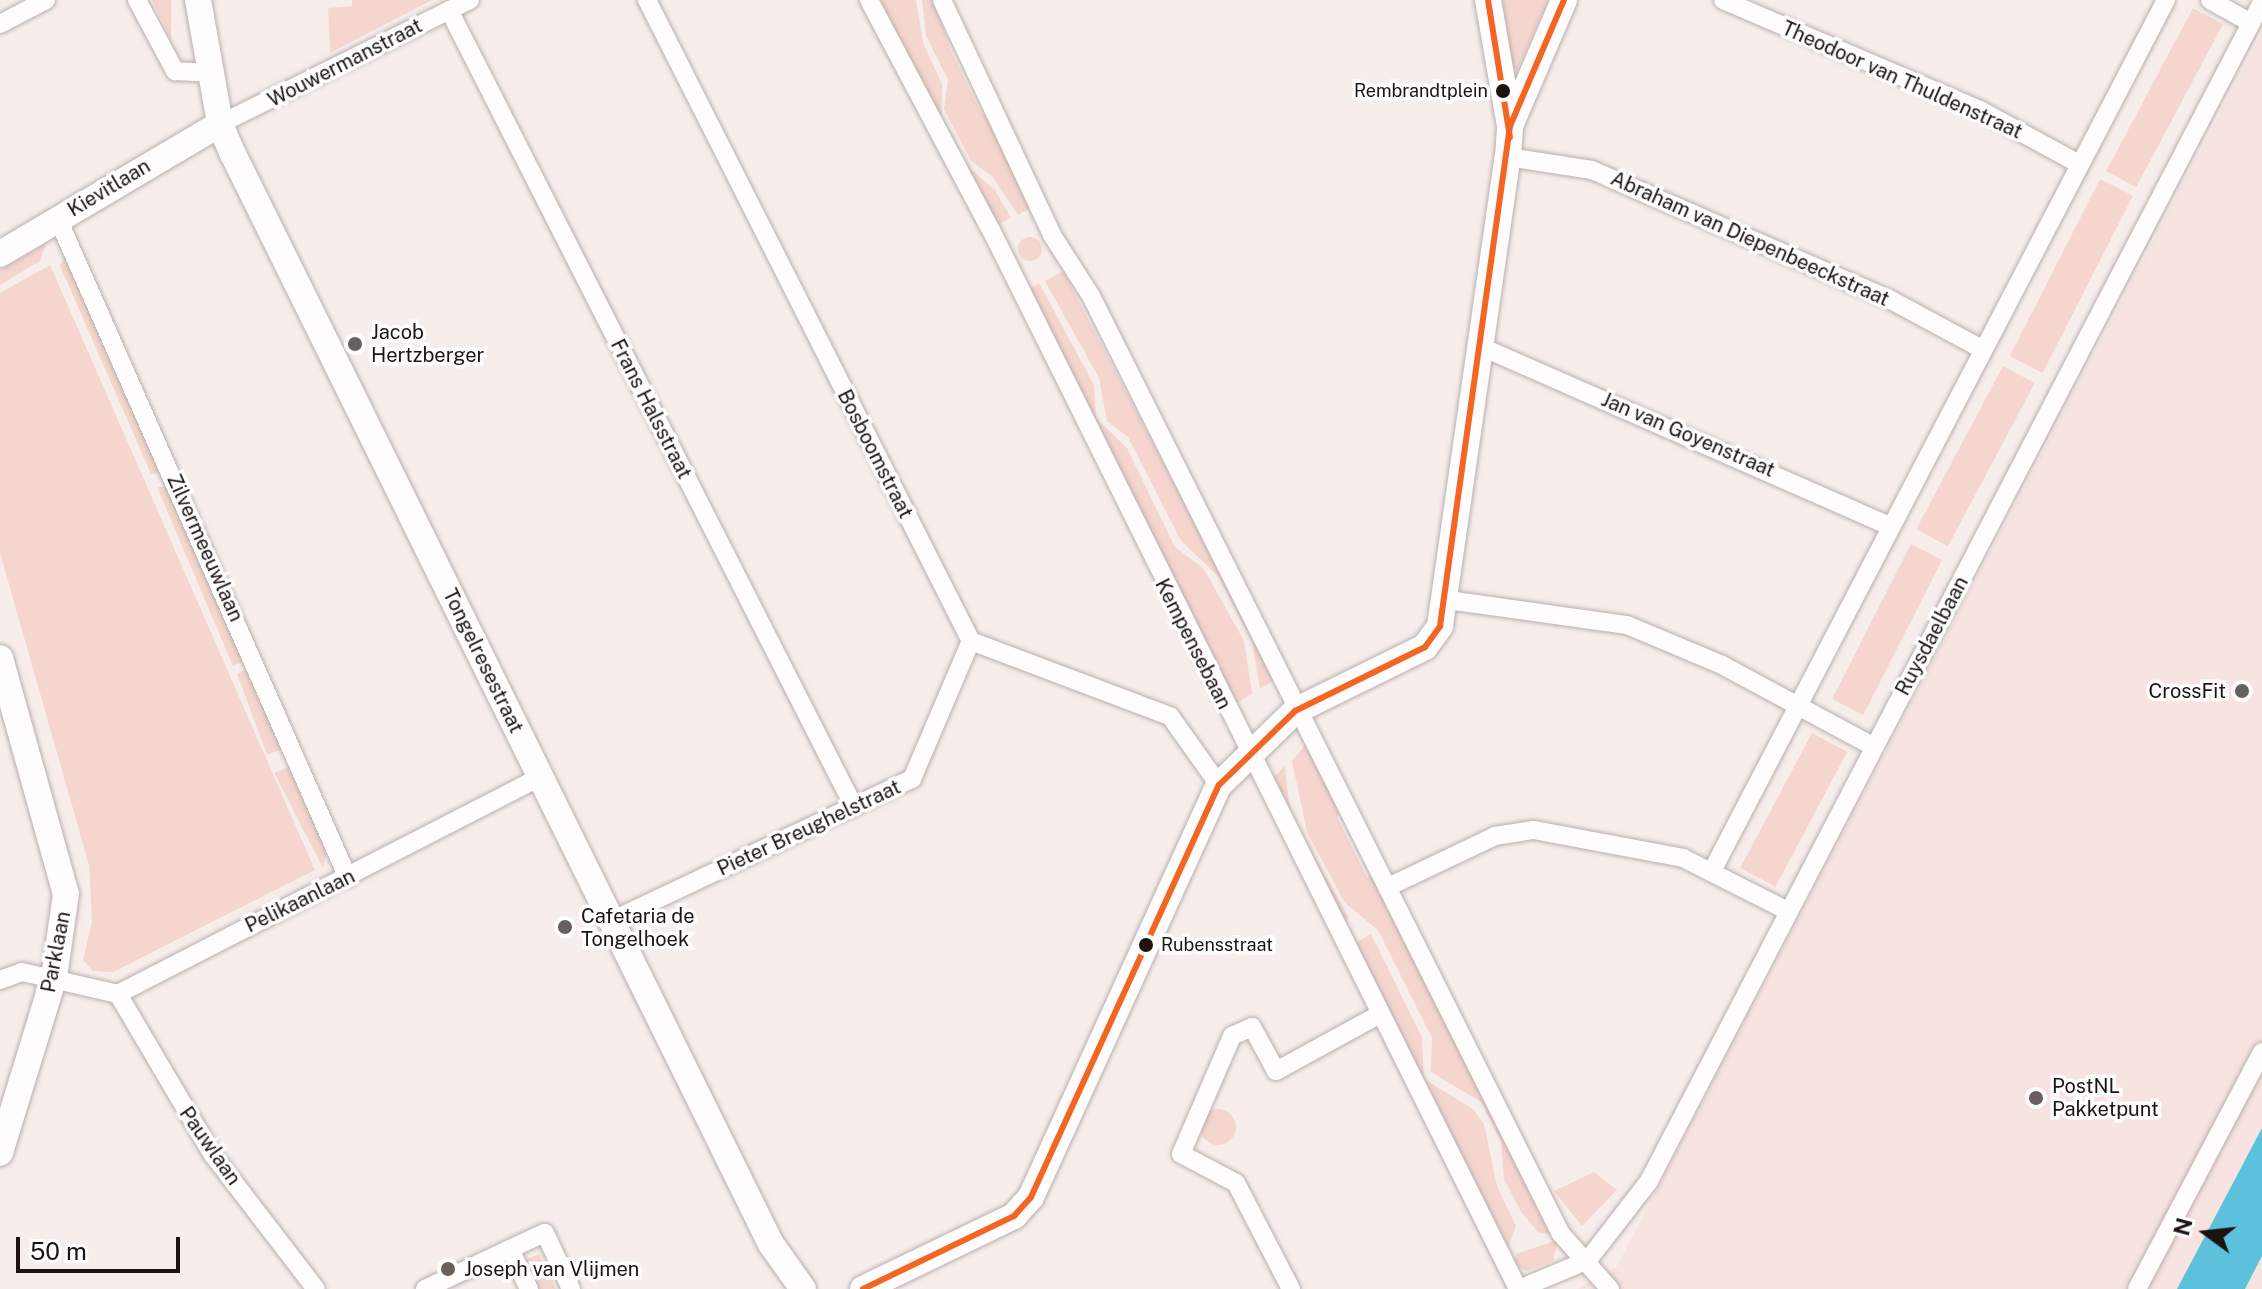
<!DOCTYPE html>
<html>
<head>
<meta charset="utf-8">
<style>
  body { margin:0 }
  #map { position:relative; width:2262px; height:1289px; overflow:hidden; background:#f7eeec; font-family:"Public Sans",sans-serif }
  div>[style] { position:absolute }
  .built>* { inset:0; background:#f7e3df }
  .green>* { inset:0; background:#f5d6ce; transform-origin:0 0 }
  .round { border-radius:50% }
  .water>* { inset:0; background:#5cc1dc }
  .roads { filter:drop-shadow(0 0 2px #b8afad) drop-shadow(0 0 2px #b8afad) }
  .street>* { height:18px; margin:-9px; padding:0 9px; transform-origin:9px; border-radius:9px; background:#fefcfc }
  .secondary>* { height:26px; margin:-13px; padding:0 13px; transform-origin:13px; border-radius:13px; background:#fefcfc }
  .bus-1>* { height:6px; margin:-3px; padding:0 3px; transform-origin:3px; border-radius:3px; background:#f26522 }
  .dots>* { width:22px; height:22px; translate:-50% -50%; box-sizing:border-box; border:4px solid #fdfdfd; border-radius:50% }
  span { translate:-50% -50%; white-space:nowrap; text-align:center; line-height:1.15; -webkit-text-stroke:7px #fdfdfd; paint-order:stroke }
  .bus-label { font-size:18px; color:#1c1311 }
  .right { translate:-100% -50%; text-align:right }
  .left { translate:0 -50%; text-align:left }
  .street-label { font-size:20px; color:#1c1311 }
  .poi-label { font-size:20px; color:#1c1311 }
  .north { position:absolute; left:2166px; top:1193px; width:80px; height:80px; -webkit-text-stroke:6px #fdfdfd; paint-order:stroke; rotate:285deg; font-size:22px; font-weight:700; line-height:32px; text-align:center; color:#1c1311 }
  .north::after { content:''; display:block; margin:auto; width:28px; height:36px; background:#1c1311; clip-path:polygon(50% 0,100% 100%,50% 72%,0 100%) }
  .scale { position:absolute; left:16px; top:1237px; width:164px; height:36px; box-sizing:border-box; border:4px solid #1c1311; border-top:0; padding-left:10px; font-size:24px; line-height:28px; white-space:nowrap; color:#1c1311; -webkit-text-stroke:6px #fdfdfd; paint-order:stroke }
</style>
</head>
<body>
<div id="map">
  <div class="built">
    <div style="clip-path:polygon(2262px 33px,2262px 1289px,1578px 1289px,1617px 1266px)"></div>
  </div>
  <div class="green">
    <div style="clip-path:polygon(152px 0,171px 0,171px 40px)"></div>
    <div style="clip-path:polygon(352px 0,432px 0,330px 53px,328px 8px,352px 6px)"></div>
    <div style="clip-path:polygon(875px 0,916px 0,923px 43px,942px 84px,942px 117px,966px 165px,995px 190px,1011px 218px,995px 226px)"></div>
    <div style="clip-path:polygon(922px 0,934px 0,951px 51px,981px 113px,991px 117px,1031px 208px,1018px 215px,992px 176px,971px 161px,944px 109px,948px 80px,926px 36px)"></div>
    <div style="clip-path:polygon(1503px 0,1548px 0,1517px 70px,1512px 67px)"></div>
    <div style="left:2193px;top:8px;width:34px;height:185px;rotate:28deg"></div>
    <div style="left:2100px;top:179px;width:37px;height:199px;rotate:27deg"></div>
    <div class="round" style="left:1018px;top:237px;width:24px;height:24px"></div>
    <div style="clip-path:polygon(46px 244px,40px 261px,0 285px,0 270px)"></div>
    <div style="clip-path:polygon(67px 253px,161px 473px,151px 474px,60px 266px)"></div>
    <div style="clip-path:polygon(50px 265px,315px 870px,113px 972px,93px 971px,83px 960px,92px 921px,89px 865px,0 553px,0 293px)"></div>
    <div style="clip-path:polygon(1063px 271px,1276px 679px,1260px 689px,1252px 641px,1219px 577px,1181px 541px,1128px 437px,1107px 421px,1099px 378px,1045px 281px)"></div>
    <div style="clip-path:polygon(1039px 283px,1094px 385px,1096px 418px,1127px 448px,1175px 547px,1204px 569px,1244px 641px,1252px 694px,1233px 705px,1027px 290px)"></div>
    <div style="left:2003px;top:366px;width:36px;height:185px;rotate:28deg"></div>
    <div style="clip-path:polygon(168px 486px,244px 661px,233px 666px,157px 487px)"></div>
    <div style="left:1911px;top:544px;width:35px;height:174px;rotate:27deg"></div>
    <div style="clip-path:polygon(247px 669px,282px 749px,267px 755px,237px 674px)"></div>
    <div style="left:1812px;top:733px;width:40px;height:153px;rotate:28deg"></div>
    <div style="clip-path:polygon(1307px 743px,1342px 813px,1337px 817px,1367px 877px,1373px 875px,1550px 1234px,1539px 1233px,1521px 1212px,1504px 1179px,1501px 1141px,1481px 1102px,1431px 1072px,1432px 1038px,1378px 930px,1345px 903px,1307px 832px,1292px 761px)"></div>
    <div style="clip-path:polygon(1285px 766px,1290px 814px,1349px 918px,1342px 924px,1269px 781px)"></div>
    <div style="clip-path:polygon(289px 767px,327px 852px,323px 868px,274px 773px)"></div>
    <div style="clip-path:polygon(1371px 934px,1422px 1037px,1424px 1079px,1473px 1109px,1484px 1124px,1497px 1186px,1516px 1226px,1507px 1251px,1352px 945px)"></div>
    <div class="round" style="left:1200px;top:1109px;width:36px;height:36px"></div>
    <div style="clip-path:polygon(1594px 1172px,1617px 1190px,1582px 1226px,1554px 1191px)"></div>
    <div style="clip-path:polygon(1558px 1240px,1553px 1261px,1526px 1271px,1514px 1264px,1516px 1254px)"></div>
    <div style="clip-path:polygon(539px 1254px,556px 1289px,539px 1289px,525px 1260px)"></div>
  </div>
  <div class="water">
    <div style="clip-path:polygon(2262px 1128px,2262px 1256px,2245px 1289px,2177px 1289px)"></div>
  </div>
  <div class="roads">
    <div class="street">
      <div style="left:137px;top:0;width:81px;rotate:61.8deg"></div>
      <div style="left:175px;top:71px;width:36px;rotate:3deg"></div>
      <div style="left:647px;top:0;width:718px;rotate:63.19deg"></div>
      <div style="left:971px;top:641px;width:213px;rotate:20.7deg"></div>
      <div style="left:1170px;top:716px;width:85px;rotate:54.6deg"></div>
      <div style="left:869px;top:0;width:260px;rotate:62.1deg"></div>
      <div style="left:991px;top:230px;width:1183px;rotate:63.54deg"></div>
      <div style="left:942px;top:0;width:259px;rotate:64.9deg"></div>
      <div style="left:1052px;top:235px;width:72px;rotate:57.4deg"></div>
      <div style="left:1091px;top:296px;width:1049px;rotate:63.39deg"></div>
      <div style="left:1561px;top:1234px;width:74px;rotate:48.3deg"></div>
      <div style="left:1723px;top:0;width:280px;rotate:23.2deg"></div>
      <div style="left:1980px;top:110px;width:113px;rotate:28.6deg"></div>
      <div style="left:2210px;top:0;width:47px;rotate:29.3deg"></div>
      <div style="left:449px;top:10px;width:894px;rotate:63.06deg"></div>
      <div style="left:0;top:24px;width:52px;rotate:-27.6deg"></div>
      <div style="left:220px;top:124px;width:279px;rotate:-26.4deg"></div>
      <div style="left:1508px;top:157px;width:85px;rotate:8.8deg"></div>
      <div style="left:1592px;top:170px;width:326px;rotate:23.5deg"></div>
      <div style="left:1891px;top:300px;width:103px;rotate:28.3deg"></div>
      <div style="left:58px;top:219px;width:720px;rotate:66.25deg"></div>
      <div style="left:1484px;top:348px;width:442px;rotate:23.7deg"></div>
      <div style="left:1448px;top:600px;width:181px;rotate:8deg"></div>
      <div style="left:1627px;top:625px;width:103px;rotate:22.8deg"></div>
      <div style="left:1722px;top:665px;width:173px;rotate:28.3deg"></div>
      <div style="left:1712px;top:871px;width:982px;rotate:-62.47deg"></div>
      <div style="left:1388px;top:887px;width:119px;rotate:-25.5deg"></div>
      <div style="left:1495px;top:836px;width:39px;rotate:-9deg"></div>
      <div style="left:1534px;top:830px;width:152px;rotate:10.6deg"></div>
      <div style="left:1683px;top:858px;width:118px;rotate:26.8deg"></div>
      <div style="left:611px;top:921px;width:333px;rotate:-25.3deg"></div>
      <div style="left:912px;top:779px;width:150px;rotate:-66.9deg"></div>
      <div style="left:0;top:980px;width:23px;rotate:-20deg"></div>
      <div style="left:22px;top:972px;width:98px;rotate:12.9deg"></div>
      <div style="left:118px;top:994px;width:475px;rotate:-27.2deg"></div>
      <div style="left:118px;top:994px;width:187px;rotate:59.5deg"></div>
      <div style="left:213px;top:1155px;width:169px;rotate:52.5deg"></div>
      <div style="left:1588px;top:1260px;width:100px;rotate:-52.3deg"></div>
      <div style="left:1649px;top:1181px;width:1329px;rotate:-62.53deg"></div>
      <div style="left:425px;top:1289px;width:94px;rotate:-25.2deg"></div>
      <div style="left:529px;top:1289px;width:44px;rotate:-115.4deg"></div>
      <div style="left:510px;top:1249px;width:38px;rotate:-25deg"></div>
      <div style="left:545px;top:1233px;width:62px;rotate:65.1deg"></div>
      <div style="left:1291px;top:1289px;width:119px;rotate:-117.4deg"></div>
      <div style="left:1236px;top:1183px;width:62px;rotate:-152.2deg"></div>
      <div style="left:1181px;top:1154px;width:129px;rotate:-66.6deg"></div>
      <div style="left:1232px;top:1036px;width:22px;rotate:-24deg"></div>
      <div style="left:1252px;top:1027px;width:50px;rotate:61.4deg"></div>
      <div style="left:1276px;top:1071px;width:119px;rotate:-28.7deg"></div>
      <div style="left:1519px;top:1289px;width:75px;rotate:-22.8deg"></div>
      <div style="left:2137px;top:1289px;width:268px;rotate:-62.2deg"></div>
    </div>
    <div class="secondary">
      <div style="left:198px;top:0;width:126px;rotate:79.9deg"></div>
      <div style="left:220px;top:124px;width:33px;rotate:67deg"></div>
      <div style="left:233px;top:154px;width:1216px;rotate:63.73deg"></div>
      <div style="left:771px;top:1244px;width:55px;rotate:54.6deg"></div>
      <div style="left:1510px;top:126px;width:137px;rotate:-66.8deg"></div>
      <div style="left:0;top:254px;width:256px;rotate:-30.6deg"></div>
      <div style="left:0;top:658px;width:245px;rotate:74.4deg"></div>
      <div style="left:66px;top:894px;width:84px;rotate:98.2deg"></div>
      <div style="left:54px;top:977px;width:184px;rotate:107.1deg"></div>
      <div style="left:863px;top:1289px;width:168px;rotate:-25.8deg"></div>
      <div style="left:1014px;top:1216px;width:25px;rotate:-48deg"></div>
      <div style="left:1031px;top:1197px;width:453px;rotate:-65.5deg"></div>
      <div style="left:1219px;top:785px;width:106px;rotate:-44.2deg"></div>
      <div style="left:1295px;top:711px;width:145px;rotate:-26.2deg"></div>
      <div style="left:1425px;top:647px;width:26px;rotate:-54deg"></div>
      <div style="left:1440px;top:626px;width:474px;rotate:-81.8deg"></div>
      <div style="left:1508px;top:157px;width:31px;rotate:-86deg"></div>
      <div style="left:1510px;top:126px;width:128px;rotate:-99.9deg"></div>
    </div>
  </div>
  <div class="bus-1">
    <div style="left:1488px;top:0;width:139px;rotate:80.9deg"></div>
    <div style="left:863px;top:1289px;width:168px;rotate:-25.8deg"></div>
    <div style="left:1014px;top:1216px;width:25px;rotate:-48deg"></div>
    <div style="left:1031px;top:1197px;width:453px;rotate:-65.5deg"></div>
    <div style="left:1219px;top:785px;width:106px;rotate:-44.2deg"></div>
    <div style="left:1295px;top:711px;width:145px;rotate:-26.2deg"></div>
    <div style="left:1425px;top:647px;width:26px;rotate:-54deg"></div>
    <div style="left:1440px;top:626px;width:505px;rotate:-82.03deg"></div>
    <div style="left:1510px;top:126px;width:137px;rotate:-66.8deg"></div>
  </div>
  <div class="dots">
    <div style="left:1503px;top:91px;background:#1c1311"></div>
    <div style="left:355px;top:344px;background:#69605e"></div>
    <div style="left:2242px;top:691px;background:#69605e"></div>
    <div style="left:565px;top:927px;background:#69605e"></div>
    <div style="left:1146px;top:945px;background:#1c1311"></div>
    <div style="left:2036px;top:1098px;background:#69605e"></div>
    <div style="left:448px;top:1269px;background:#69605e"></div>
  </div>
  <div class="bus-label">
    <span class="right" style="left:1488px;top:91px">Rembrandtplein</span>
    <span class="left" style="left:1161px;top:945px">Rubensstraat</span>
  </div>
  <div class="street-label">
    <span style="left:345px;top:63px;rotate:-27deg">Wouwermanstraat</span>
    <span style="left:1902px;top:80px;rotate:24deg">Theodoor van Thuldenstraat</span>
    <span style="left:109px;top:188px;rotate:-31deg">Kievitlaan</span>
    <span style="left:1750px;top:239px;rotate:24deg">Abraham van Diepenbeeckstraat</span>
    <span style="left:651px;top:409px;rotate:63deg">Frans Halsstraat</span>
    <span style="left:1688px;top:435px;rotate:23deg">Jan van Goyenstraat</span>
    <span style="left:875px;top:454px;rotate:63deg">Bosboomstraat</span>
    <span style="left:205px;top:548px;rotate:66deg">Zilvermeeuwlaan</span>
    <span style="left:1932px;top:636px;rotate:-62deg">Ruysdaelbaan</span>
    <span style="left:1193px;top:644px;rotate:63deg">Kempensebaan</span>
    <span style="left:483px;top:661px;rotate:64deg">Tongelresestraat</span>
    <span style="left:809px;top:828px;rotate:-25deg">Pieter Breughelstraat</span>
    <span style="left:300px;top:901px;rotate:-26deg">Pelikaanlaan</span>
    <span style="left:56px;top:952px;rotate:-79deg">Parklaan</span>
    <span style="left:210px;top:1146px;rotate:55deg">Pauwlaan</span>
  </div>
  <div class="poi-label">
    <span class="left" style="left:371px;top:344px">Jacob<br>Hertzberger</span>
    <span class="right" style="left:2226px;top:691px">CrossFit</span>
    <span class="left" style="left:581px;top:928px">Cafetaria de<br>Tongelhoek</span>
    <span class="left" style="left:2052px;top:1098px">PostNL<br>Pakketpunt</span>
    <span class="left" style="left:464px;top:1269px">Joseph van Vlijmen</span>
  </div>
  <div class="north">N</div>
  <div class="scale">50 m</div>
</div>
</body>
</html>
